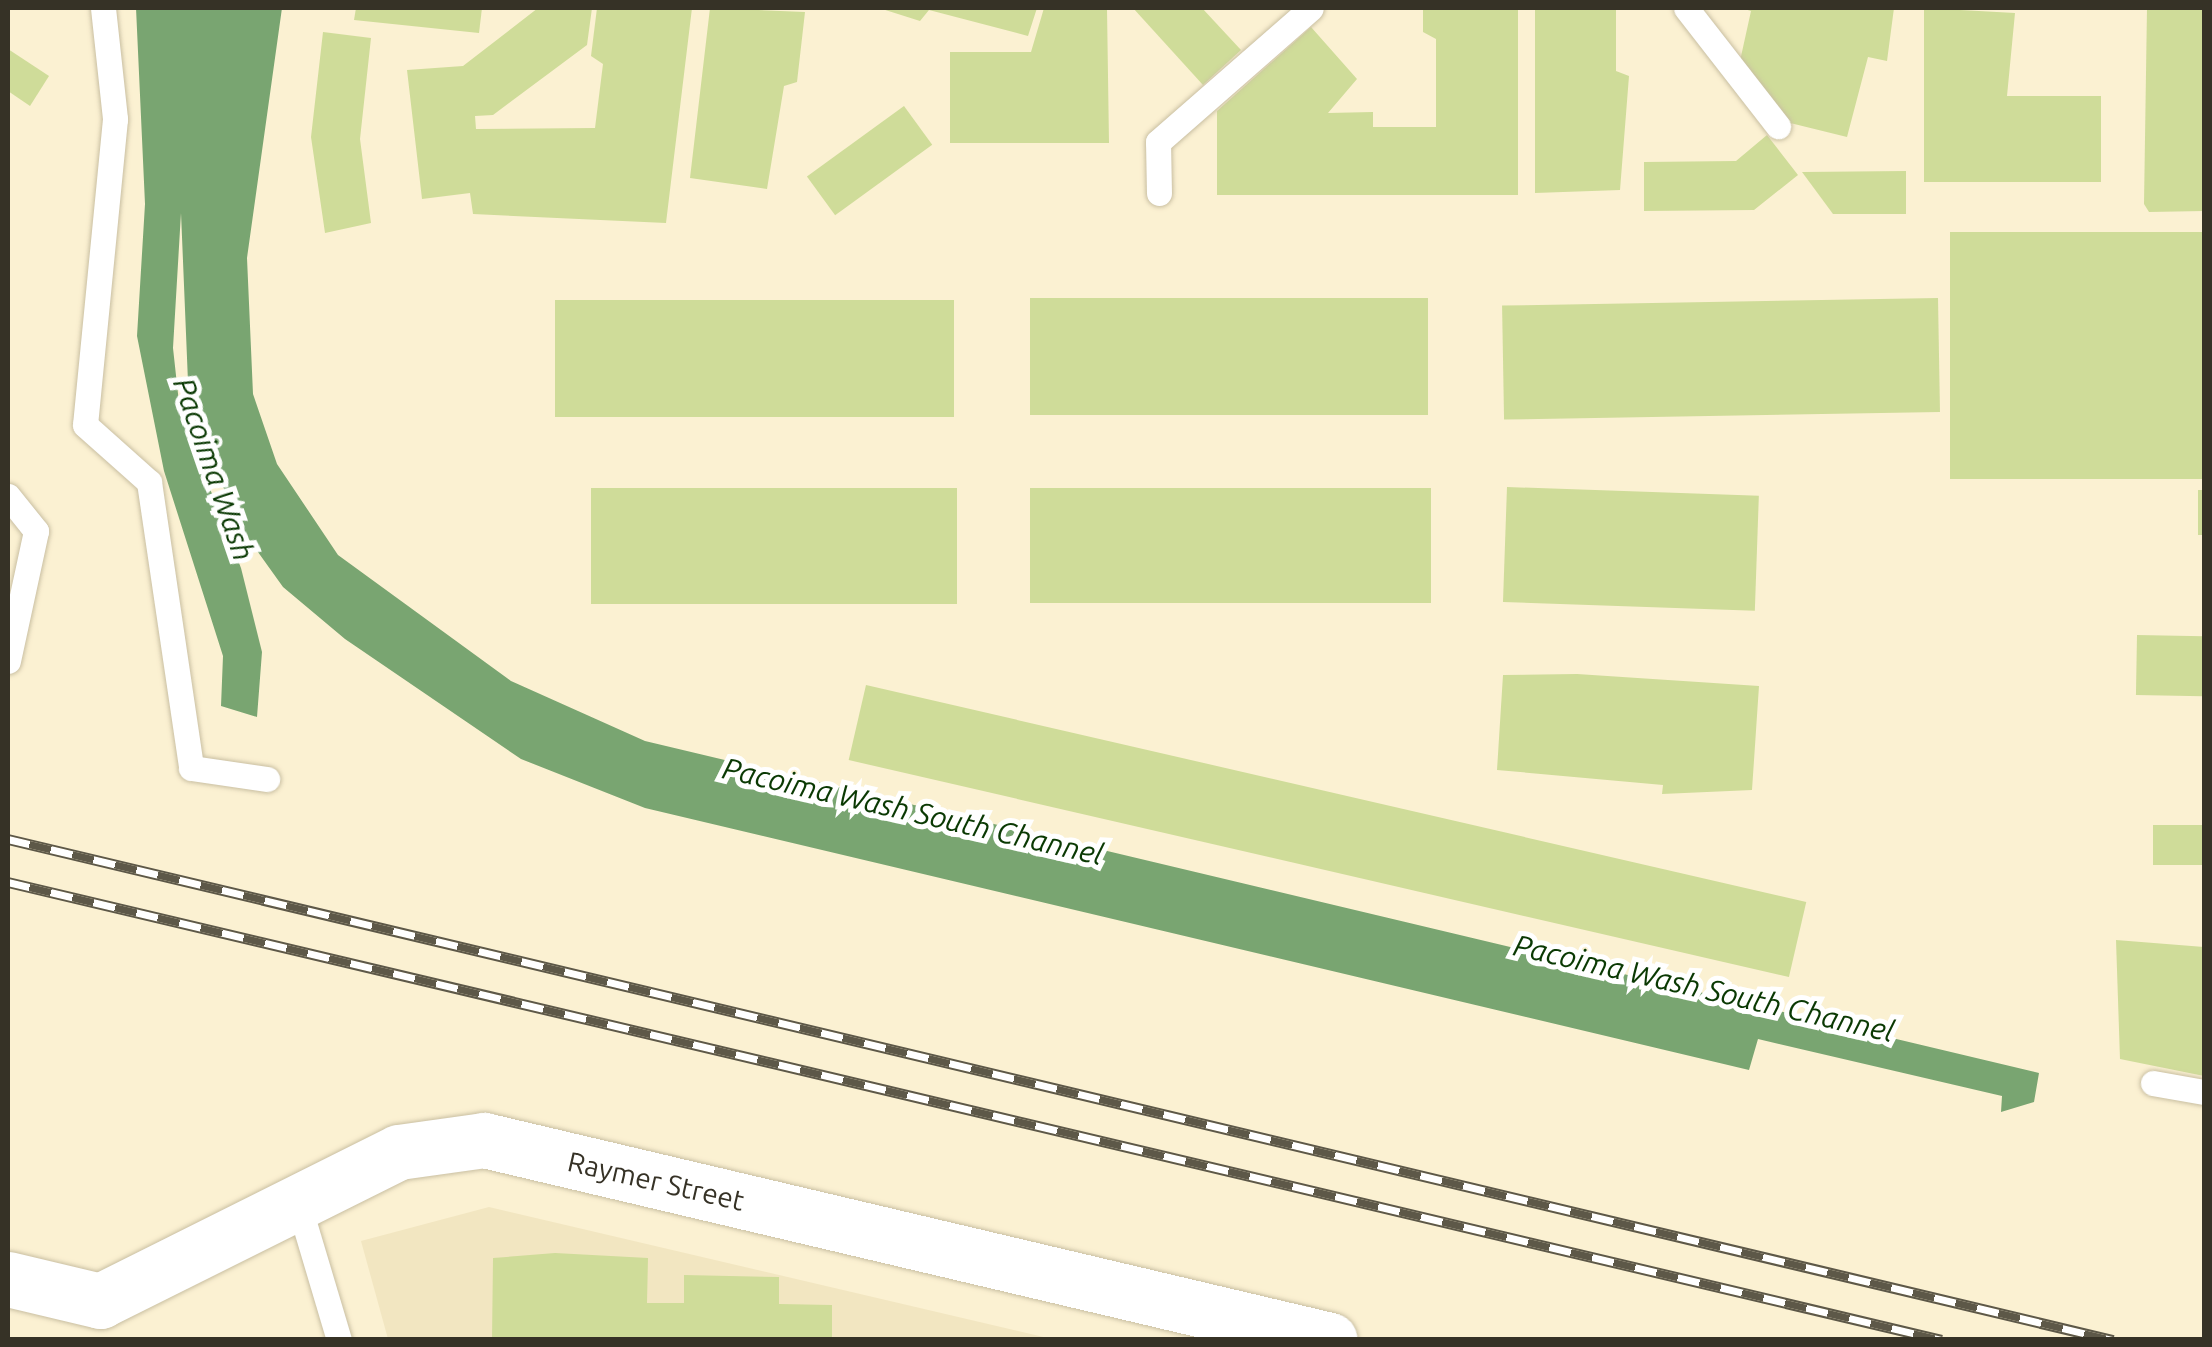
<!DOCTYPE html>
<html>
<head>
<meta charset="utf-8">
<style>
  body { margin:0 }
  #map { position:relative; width:2212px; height:1347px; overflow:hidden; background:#fbf1d2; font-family:Ubuntu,sans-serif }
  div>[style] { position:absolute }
  .built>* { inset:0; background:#f2e6c1 }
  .water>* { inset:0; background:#79a571 }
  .building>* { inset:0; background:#cfdc99; transform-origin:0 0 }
  .roads { filter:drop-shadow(0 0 2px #c9bfa2) drop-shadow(0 0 2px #c9bfa2) }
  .service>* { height:25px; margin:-12.5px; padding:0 12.5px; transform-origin:12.5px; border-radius:12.5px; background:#fff }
  .tertiary>* { height:55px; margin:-27.5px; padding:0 27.5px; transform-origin:27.5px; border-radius:27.5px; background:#fff }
  .rail>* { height:11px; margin-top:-5.5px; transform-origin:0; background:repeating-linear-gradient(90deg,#fff 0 22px,#5d5848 0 44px); box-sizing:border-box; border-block:2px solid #5d5848 }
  span { translate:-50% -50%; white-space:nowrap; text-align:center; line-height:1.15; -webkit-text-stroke:10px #fff; paint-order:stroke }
  .street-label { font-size:28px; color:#363226 }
  .water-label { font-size:30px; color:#0a3903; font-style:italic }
  .frame { position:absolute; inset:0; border:10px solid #363226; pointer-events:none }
</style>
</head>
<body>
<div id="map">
  <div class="built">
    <div style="clip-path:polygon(489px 1207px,1052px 1339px,388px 1339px,361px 1241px)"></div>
  </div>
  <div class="water">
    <div style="clip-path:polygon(136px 8px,282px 8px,247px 258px,253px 394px,277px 464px,338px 555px,511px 681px,645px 741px,2039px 1073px,2034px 1102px,2001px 1112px,2002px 1096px,1758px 1039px,1749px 1070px,645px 808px,521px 759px,345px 639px,283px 587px,240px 527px,189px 406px,181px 213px,173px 348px,180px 412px,241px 568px,262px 652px,257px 717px,221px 706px,223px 656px,164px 471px,137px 336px,145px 204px)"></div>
  </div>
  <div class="building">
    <div style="clip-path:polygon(356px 8px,482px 8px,479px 33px,354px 20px)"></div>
    <div style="clip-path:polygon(538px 8px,592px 8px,587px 45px,493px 115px,475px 116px,476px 129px,595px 128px,603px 64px,591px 56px,597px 8px,692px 8px,666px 223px,473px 214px,470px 193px,422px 199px,407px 70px,463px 66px)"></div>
    <div style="clip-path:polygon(710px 8px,805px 12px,797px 82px,784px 86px,767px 189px,690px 178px)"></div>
    <div style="clip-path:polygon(879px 8px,1037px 8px,1028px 36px,929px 10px,920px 21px)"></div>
    <div style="clip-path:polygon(1044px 8px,1107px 8px,1109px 143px,950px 143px,950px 52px,1031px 52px)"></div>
    <div style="clip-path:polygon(1133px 8px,1202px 8px,1241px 50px,1203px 85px)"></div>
    <div style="clip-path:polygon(1423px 8px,1518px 8px,1518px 195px,1217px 195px,1217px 111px,1311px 27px,1357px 79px,1328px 113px,1373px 112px,1373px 127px,1436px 127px,1436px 39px,1423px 32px)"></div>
    <div style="clip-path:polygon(1535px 8px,1616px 8px,1616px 71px,1629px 76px,1620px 190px,1535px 193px)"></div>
    <div style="clip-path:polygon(1741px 8px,1894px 8px,1887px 61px,1868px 57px,1847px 137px,1778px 120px,1740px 61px,1751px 11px)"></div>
    <div style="clip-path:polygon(1924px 8px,2015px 13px,2007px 96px,2101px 96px,2101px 182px,1924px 182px)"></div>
    <div style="clip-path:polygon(2147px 8px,2204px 8px,2204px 211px,2149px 212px,2144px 204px)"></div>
    <div style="clip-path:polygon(323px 32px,371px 38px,360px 139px,371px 223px,325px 233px,311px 137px)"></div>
    <div style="clip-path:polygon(8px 49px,49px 76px,30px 106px,8px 91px)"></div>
    <div style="left:904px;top:106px;width:48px;height:120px;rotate:54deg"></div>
    <div style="clip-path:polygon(1767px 135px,1798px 175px,1754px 210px,1644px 211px,1644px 162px,1736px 161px)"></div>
    <div style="clip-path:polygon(1906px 171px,1906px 214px,1833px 214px,1802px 172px)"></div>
    <div style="left:2204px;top:232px;width:247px;height:254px;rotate:90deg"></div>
    <div style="left:1428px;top:298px;width:117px;height:398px;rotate:90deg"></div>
    <div style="left:1938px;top:298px;width:114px;height:436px;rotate:89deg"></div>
    <div style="left:954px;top:300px;width:117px;height:399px;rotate:90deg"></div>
    <div style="left:1507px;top:487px;width:252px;height:115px;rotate:2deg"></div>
    <div style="left:957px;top:488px;width:116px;height:366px;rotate:90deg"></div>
    <div style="left:1030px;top:488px;width:401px;height:115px"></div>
    <div style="left:2198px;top:490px;width:6px;height:45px"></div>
    <div style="left:2137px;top:635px;width:67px;height:60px;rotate:1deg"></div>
    <div style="clip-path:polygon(1577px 674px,1759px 686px,1752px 790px,1662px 794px,1663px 785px,1497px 770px,1503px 675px)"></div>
    <div style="left:866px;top:685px;width:965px;height:77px;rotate:13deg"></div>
    <div style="left:2204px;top:825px;width:40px;height:51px;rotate:90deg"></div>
    <div style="clip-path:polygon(2116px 940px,2204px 947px,2204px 1076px,2120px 1059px)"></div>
    <div style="clip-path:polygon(555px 1253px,648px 1258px,647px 1303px,684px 1303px,684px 1275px,779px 1277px,779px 1304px,832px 1305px,832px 1340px,492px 1340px,493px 1258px)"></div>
  </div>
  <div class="roads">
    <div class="service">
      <div style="left:103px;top:8px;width:112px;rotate:83.8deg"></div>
      <div style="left:115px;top:119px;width:307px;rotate:95.6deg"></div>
      <div style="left:85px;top:425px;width:86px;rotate:41.7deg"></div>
      <div style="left:149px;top:482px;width:289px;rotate:81.6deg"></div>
      <div style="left:191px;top:768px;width:77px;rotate:8.2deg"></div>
      <div style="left:1686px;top:8px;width:150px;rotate:52.1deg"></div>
      <div style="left:1159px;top:193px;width:51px;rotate:-91.1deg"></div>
      <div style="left:1158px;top:142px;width:203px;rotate:-41.2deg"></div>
      <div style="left:8px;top:496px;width:45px;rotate:51.3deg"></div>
      <div style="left:36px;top:531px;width:133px;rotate:102.2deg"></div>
      <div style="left:2153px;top:1083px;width:52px;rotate:10deg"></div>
      <div style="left:297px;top:1199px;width:147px;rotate:73.4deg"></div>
    </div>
    <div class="tertiary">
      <div style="left:8px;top:1279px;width:95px;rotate:13.4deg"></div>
      <div style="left:100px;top:1301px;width:334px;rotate:-26.5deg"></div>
      <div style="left:399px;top:1152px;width:86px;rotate:-8deg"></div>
      <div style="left:484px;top:1140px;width:869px;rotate:13.3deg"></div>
    </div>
  </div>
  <div class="rail">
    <div style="left:8px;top:839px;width:2164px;rotate:13.39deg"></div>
    <div style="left:8px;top:882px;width:1987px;rotate:13.32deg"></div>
  </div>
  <div class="street-label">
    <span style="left:656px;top:1181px;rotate:13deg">Raymer Street</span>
  </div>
  <div class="water-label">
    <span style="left:214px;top:469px;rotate:71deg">Pacoima Wash</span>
    <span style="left:913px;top:811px;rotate:13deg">Pacoima Wash South Channel</span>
    <span style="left:1704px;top:988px;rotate:13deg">Pacoima Wash South Channel</span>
  </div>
  <div class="frame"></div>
</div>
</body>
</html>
